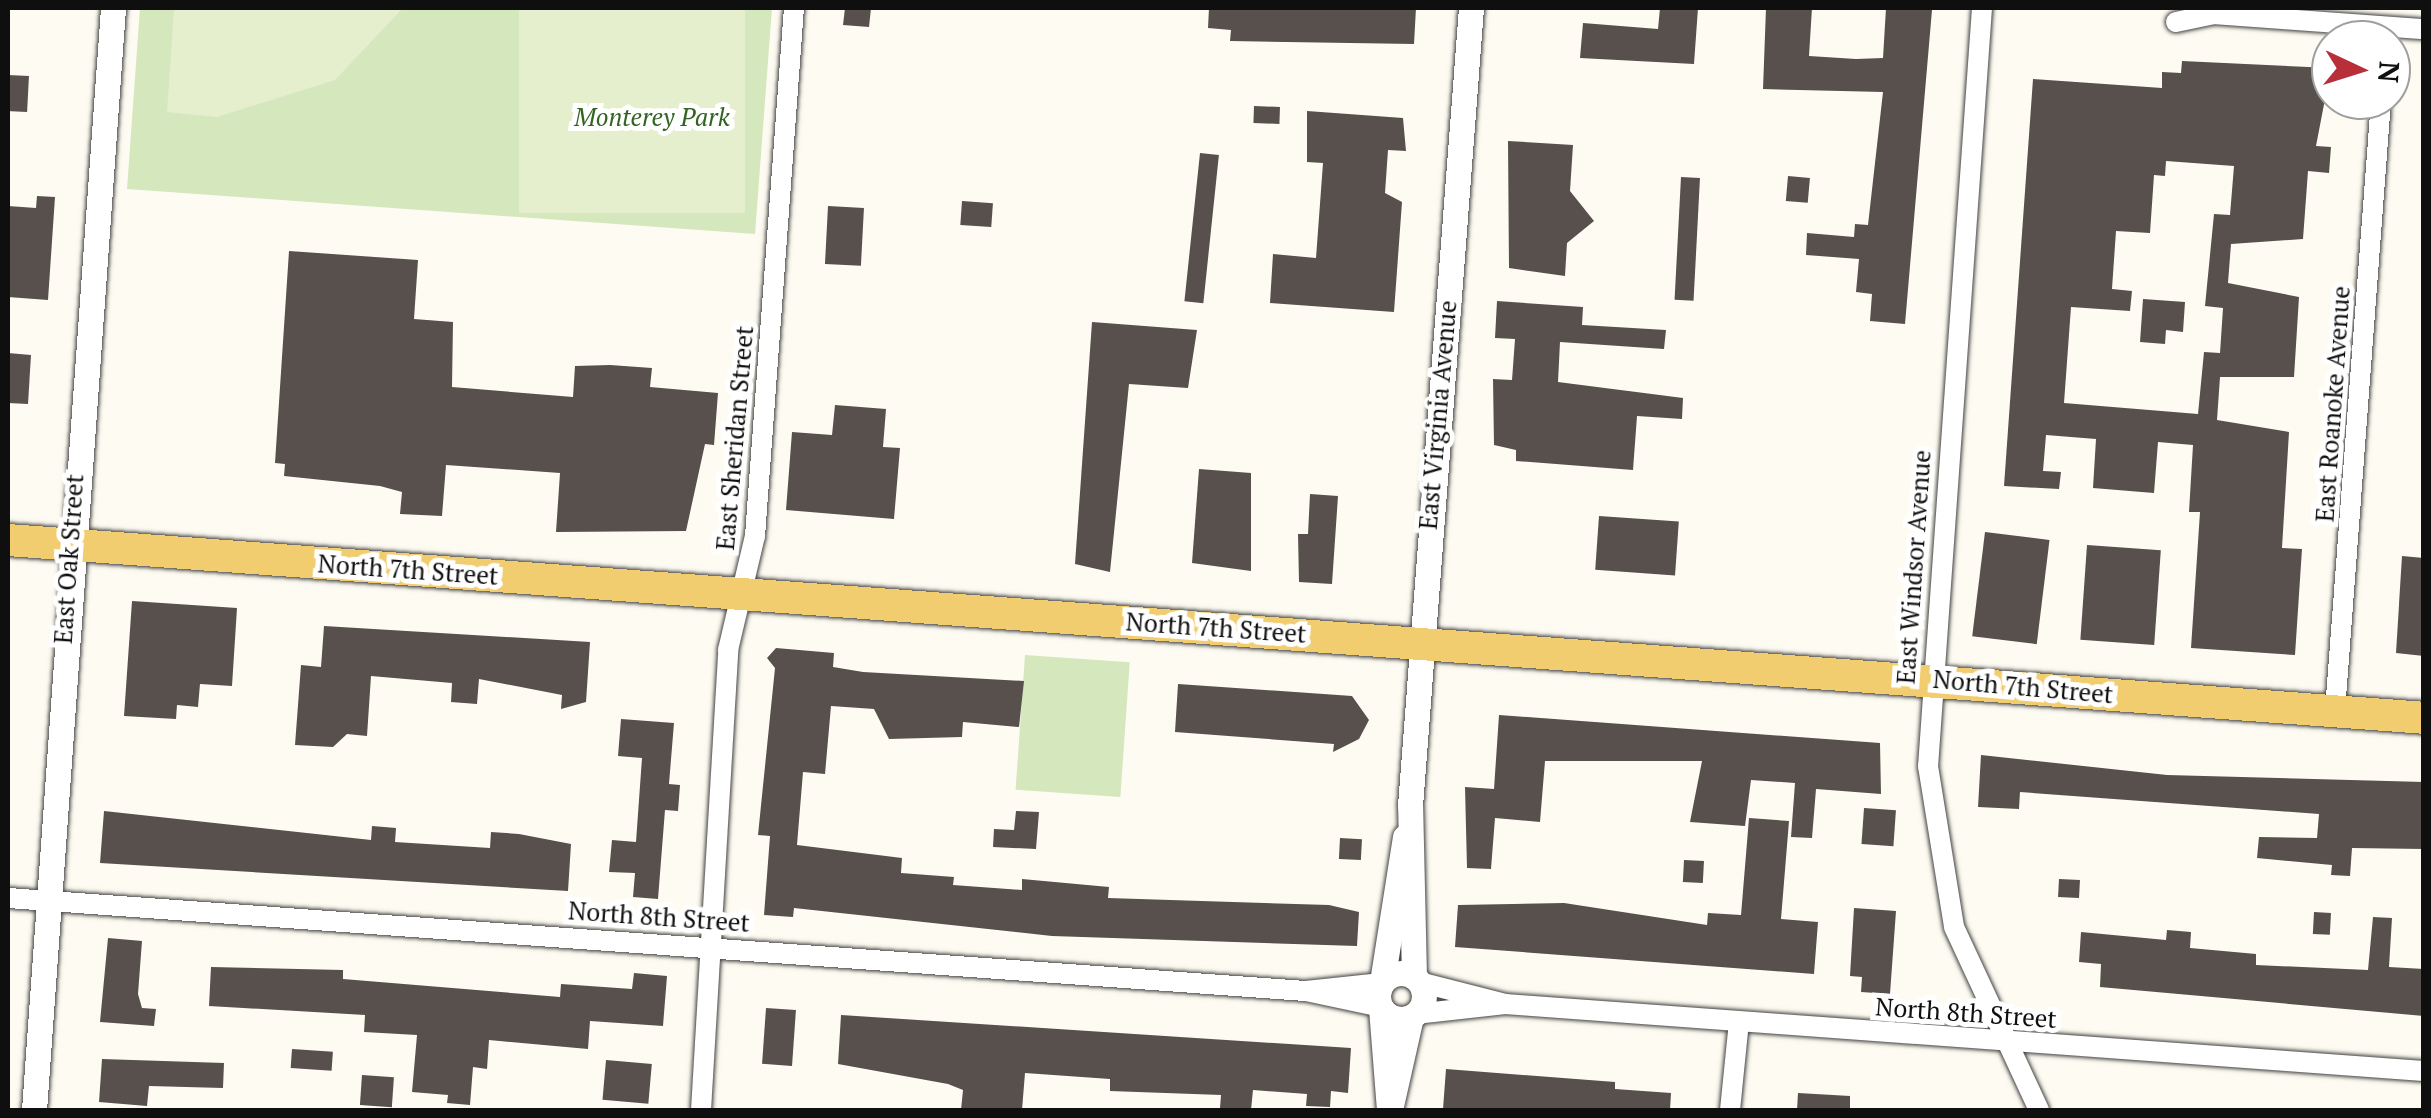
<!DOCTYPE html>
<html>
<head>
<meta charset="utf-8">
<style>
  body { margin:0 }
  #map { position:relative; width:2431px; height:1118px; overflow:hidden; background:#fefcf2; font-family:"PT Serif",serif }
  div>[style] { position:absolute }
  .green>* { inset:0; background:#d4e7bd; transform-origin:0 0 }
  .pitch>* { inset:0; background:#e5efce; transform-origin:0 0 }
  .building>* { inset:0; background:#57504c; transform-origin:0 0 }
  .roads { filter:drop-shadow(0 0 2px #424242) drop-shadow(0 0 2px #424242) }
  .minor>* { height:20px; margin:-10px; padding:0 10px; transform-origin:10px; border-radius:10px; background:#fff }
  .tertiary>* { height:25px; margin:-12.5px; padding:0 12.5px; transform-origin:12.5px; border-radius:12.5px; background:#fff }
  .tertiary>.ring { margin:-12.5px; padding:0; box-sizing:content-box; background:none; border:25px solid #fff; border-radius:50% }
  .primary>* { height:32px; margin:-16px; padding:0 16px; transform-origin:16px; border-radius:16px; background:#f1cd70 }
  span { translate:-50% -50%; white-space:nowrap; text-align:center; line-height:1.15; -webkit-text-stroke:10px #fff; paint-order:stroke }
  .park-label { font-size:25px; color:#326422; font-style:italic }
  .street-label { font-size:25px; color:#0f0f0f }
  .frame { position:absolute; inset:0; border:10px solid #0f0f0f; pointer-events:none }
  .north { position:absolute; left:2311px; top:20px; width:100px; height:100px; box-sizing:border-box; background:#fff; border:2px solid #9f9f9f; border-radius:50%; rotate:94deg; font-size:28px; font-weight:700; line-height:40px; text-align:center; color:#0f0f0f }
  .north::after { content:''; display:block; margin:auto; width:35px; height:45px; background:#b82e39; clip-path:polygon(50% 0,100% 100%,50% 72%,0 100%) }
</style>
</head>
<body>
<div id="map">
  <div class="green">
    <div style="clip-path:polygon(140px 8px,772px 8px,755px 234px,127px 189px)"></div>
    <div style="left:1025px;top:655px;width:105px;height:135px;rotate:4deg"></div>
  </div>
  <div class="pitch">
    <div style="clip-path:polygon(174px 8px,403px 8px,335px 80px,217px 117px,167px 112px)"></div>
    <div style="left:519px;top:8px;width:226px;height:205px"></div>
  </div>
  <div class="building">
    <div style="clip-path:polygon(845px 8px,871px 8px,869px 27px,843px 25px)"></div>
    <div style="clip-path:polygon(1209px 8px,1416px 8px,1414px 44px,1230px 41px,1231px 30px,1208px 28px)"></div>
    <div style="clip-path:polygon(1660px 8px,1698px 8px,1694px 64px,1580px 58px,1583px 23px,1658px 29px)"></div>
    <div style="clip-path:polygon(1766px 8px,1812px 8px,1809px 56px,1856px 59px,1883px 58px,1886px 8px,1932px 10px,1905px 324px,1870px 321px,1872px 294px,1856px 292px,1859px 259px,1806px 255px,1807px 233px,1854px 237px,1855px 224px,1868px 225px,1883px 92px,1763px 89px)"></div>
    <div style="clip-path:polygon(evenodd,2182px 61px,2331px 68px,2316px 146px,2331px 147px,2329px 173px,2308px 171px,2303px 239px,2231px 244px,2228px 283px,2299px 297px,2294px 377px,2220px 377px,2217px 420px,2289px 432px,2282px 548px,2302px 549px,2295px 655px,2191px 648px,2200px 512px,2189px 512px,2193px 445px,2158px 442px,2154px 493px,2093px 488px,2096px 439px,2046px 435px,2043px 471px,2061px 472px,2059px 489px,2004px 486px,2033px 79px,2162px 88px,2162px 72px,2181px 73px,2182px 61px,2166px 161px,2234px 166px,2230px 215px,2214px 214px,2205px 306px,2223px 308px,2220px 353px,2204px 352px,2198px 414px,2064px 403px,2071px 307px,2130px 311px,2132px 291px,2112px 289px,2116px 231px,2150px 233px,2154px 175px,2165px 176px,2166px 161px)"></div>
    <div style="left:8px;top:75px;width:21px;height:36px;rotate:3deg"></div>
    <div style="left:1254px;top:106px;width:26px;height:17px;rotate:2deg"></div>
    <div style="clip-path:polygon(1307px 111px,1403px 118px,1406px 151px,1388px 150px,1385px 193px,1402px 202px,1394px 312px,1270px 303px,1273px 254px,1316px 258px,1323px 163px,1307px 162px)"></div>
    <div style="clip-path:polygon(1508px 141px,1573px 145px,1570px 191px,1594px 221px,1567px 243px,1565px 276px,1509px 268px)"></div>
    <div style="left:1200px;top:153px;width:19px;height:149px;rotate:6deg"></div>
    <div style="left:1788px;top:176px;width:22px;height:25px;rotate:5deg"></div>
    <div style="left:1681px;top:177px;width:19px;height:123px;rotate:3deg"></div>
    <div style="clip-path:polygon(37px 196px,55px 197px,48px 300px,8px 297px,8px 206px,36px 208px)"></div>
    <div style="left:962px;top:201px;width:31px;height:24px;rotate:4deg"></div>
    <div style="left:828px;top:206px;width:36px;height:58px;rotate:3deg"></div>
    <div style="clip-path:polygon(289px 251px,418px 260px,414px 319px,453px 322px,452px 387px,573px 397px,575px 366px,610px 365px,652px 368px,650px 387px,718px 393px,714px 445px,705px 444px,686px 531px,556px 532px,560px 473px,446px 465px,442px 516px,400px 514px,402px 492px,380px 486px,284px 476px,285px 464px,275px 463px)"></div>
    <div style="clip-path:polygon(2143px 299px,2185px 302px,2183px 332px,2166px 330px,2165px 344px,2140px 342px)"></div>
    <div style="clip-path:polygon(1497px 301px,1583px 307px,1582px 325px,1666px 330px,1664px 349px,1560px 342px,1558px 382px,1683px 398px,1682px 419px,1637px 416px,1633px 470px,1516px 461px,1516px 450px,1494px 445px,1493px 379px,1512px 380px,1515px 339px,1495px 338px)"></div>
    <div style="clip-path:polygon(1092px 322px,1197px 330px,1188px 388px,1129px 384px,1110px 572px,1075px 564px)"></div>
    <div style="clip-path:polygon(8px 353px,31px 355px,28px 404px,8px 403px)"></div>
    <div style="clip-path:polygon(835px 405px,886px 409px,883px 447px,900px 448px,894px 519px,786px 510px,792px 432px,832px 435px)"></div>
    <div style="clip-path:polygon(1199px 469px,1251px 473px,1251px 571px,1192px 563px)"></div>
    <div style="clip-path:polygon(1310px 494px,1338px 496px,1332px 584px,1299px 582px,1298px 534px,1308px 534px)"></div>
    <div style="left:1599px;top:516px;width:80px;height:54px;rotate:4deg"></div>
    <div style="left:1985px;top:532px;width:65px;height:105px;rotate:7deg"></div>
    <div style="left:2087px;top:545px;width:74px;height:95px;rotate:4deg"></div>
    <div style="clip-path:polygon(2402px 556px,2424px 558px,2424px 656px,2396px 653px)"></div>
    <div style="clip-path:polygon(132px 601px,237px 608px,232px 686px,200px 684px,198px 707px,177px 705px,176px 719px,124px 716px)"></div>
    <div style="clip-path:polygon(324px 626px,590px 642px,586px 702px,561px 709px,562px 695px,479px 679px,477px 704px,451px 702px,452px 683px,371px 676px,367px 736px,347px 734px,333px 747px,295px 745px,301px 665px,321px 667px)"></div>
    <div style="clip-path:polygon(776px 648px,834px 653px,833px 667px,863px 672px,1024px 681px,1019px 727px,963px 722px,962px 737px,889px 739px,874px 709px,831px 706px,825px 774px,803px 772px,797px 845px,902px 858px,901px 873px,954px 877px,953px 885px,1022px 890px,1022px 879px,1109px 887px,1108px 898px,1329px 905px,1359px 912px,1357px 946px,1052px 936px,794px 908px,793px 917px,764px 915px,770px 836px,758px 835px,775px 668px,767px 658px)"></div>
    <div style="clip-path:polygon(1178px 684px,1352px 696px,1369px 720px,1359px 739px,1333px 752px,1334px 744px,1175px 732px)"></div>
    <div style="clip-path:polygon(1499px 715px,1880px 743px,1881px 794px,1816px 789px,1812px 838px,1791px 837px,1795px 783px,1751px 780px,1745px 826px,1690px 822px,1702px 761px,1545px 761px,1540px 822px,1495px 818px,1491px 869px,1467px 868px,1465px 787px,1494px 789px)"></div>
    <div style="clip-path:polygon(621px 719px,674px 723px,669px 784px,680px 785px,678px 811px,665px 810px,658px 899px,633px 897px,635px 873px,609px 872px,612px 840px,636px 842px,642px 758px,618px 756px)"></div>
    <div style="clip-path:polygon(1981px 755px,2167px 775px,2424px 782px,2424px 849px,2352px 848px,2350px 876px,2331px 875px,2332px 865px,2257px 858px,2259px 837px,2317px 838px,2319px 814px,2020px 792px,2019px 809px,1978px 807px)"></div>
    <div style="left:1864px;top:808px;width:32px;height:36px;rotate:4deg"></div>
    <div style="clip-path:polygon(104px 811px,371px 840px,372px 826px,396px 828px,395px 842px,490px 848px,491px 832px,519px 834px,571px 844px,568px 891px,100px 863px)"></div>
    <div style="clip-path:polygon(1016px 811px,1039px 812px,1036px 849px,993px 847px,994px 829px,1014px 830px)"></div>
    <div style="clip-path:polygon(1749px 818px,1789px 821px,1781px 919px,1818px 922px,1814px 974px,1455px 947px,1458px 905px,1564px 903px,1707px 925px,1708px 913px,1741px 915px)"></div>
    <div style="left:1340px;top:838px;width:22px;height:21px;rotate:3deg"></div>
    <div style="left:1684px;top:860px;width:20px;height:22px;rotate:3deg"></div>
    <div style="left:2059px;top:879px;width:21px;height:18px;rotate:3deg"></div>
    <div style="clip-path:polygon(1854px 908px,1896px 911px,1890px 994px,1861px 992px,1862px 977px,1850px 976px)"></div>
    <div style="left:2314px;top:912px;width:17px;height:22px;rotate:3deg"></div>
    <div style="clip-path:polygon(2373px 917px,2392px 918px,2389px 967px,2424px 969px,2424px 1016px,2100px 987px,2101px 964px,2079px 962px,2081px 932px,2166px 940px,2167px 930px,2191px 932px,2190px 948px,2256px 954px,2256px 965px,2368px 970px)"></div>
    <div style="clip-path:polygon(108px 938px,142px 941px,138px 994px,142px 1008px,156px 1009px,154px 1026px,100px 1022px)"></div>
    <div style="clip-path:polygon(211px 967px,343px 970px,343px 979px,560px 997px,561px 984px,632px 989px,634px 973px,667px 976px,663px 1026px,590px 1021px,588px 1049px,489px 1040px,487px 1069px,473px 1067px,470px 1105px,447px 1103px,448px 1095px,412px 1092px,417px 1035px,364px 1032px,365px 1015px,209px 1006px)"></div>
    <div style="left:766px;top:1008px;width:30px;height:56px;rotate:4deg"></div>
    <div style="clip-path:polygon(841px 1015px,1351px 1048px,1348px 1093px,1331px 1091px,1330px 1107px,1306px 1106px,1307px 1094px,1253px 1090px,1251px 1110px,1220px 1108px,1221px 1095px,1110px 1091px,1110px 1079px,1025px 1073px,1022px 1110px,961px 1110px,963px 1090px,948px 1084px,838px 1064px)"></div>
    <div style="left:292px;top:1049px;width:41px;height:19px;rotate:4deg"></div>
    <div style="clip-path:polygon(102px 1059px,224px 1063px,223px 1088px,149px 1086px,147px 1106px,99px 1102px)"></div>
    <div style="left:606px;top:1060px;width:46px;height:40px;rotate:5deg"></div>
    <div style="clip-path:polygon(1446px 1069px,1615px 1082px,1615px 1089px,1671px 1093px,1670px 1110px,1443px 1109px)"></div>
    <div style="left:362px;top:1075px;width:32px;height:30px;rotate:4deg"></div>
    <div style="clip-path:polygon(1798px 1093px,1850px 1096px,1850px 1110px,1797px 1110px)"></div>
  </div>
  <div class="roads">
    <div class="minor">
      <div style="left:1982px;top:8px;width:760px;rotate:94.07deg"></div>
      <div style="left:1928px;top:766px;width:163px;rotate:80.8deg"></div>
      <div style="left:1954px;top:927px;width:202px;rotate:65.1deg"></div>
      <div style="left:2176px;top:22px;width:38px;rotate:-12deg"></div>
      <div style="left:2213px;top:14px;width:212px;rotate:4.1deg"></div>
      <div style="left:2335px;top:711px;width:613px;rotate:-85.69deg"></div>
      <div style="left:8px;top:898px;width:1301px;rotate:4.1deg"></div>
      <div style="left:1306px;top:991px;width:77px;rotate:12deg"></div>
      <div style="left:1419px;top:982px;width:89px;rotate:14.3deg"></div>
      <div style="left:1505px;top:1004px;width:921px;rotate:4.17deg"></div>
      <div style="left:1306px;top:991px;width:76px;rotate:-6deg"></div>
      <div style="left:1415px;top:1014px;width:91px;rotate:-6.3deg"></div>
      <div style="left:701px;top:1110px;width:461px;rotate:-86.6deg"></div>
      <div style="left:728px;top:650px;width:117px;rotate:-76.7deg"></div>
      <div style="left:755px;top:536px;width:529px;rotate:-85.78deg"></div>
      <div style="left:1730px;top:1110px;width:89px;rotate:-84.2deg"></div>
    </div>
    <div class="tertiary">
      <div class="ring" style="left:1378px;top:973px;width:21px;height:21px"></div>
      <div style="left:1414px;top:977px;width:171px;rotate:-91.3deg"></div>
      <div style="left:1410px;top:806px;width:800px;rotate:-85.63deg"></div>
      <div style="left:1382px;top:982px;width:147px;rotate:-81deg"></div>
      <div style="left:1381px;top:1008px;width:102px;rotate:85.5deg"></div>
      <div style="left:34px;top:1110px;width:1105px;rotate:-85.9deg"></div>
      <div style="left:1390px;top:1110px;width:95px;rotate:-77.3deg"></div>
    </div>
    <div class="primary">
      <div style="left:8px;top:540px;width:2423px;rotate:4.21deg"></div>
    </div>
  </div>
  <div class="park-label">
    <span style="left:652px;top:117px">Monterey Park</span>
  </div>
  <div class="street-label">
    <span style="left:2333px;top:404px;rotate:-86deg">East Roanoke Avenue</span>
    <span style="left:1438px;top:415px;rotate:-85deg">East Virginia Avenue</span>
    <span style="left:735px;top:438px;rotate:-85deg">East Sheridan Street</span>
    <span style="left:69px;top:559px;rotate:-86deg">East Oak Street</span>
    <span style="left:1914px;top:567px;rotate:-86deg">East Windsor Avenue</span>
    <span style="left:408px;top:570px;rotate:4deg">North 7th Street</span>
    <span style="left:1216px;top:628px;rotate:4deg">North 7th Street</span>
    <span style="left:2023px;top:687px;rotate:5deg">North 7th Street</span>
    <span style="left:659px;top:917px;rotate:4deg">North 8th Street</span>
    <span style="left:1966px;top:1013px;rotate:4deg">North 8th Street</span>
  </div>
  <div class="frame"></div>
  <div class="north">N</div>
</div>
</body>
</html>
